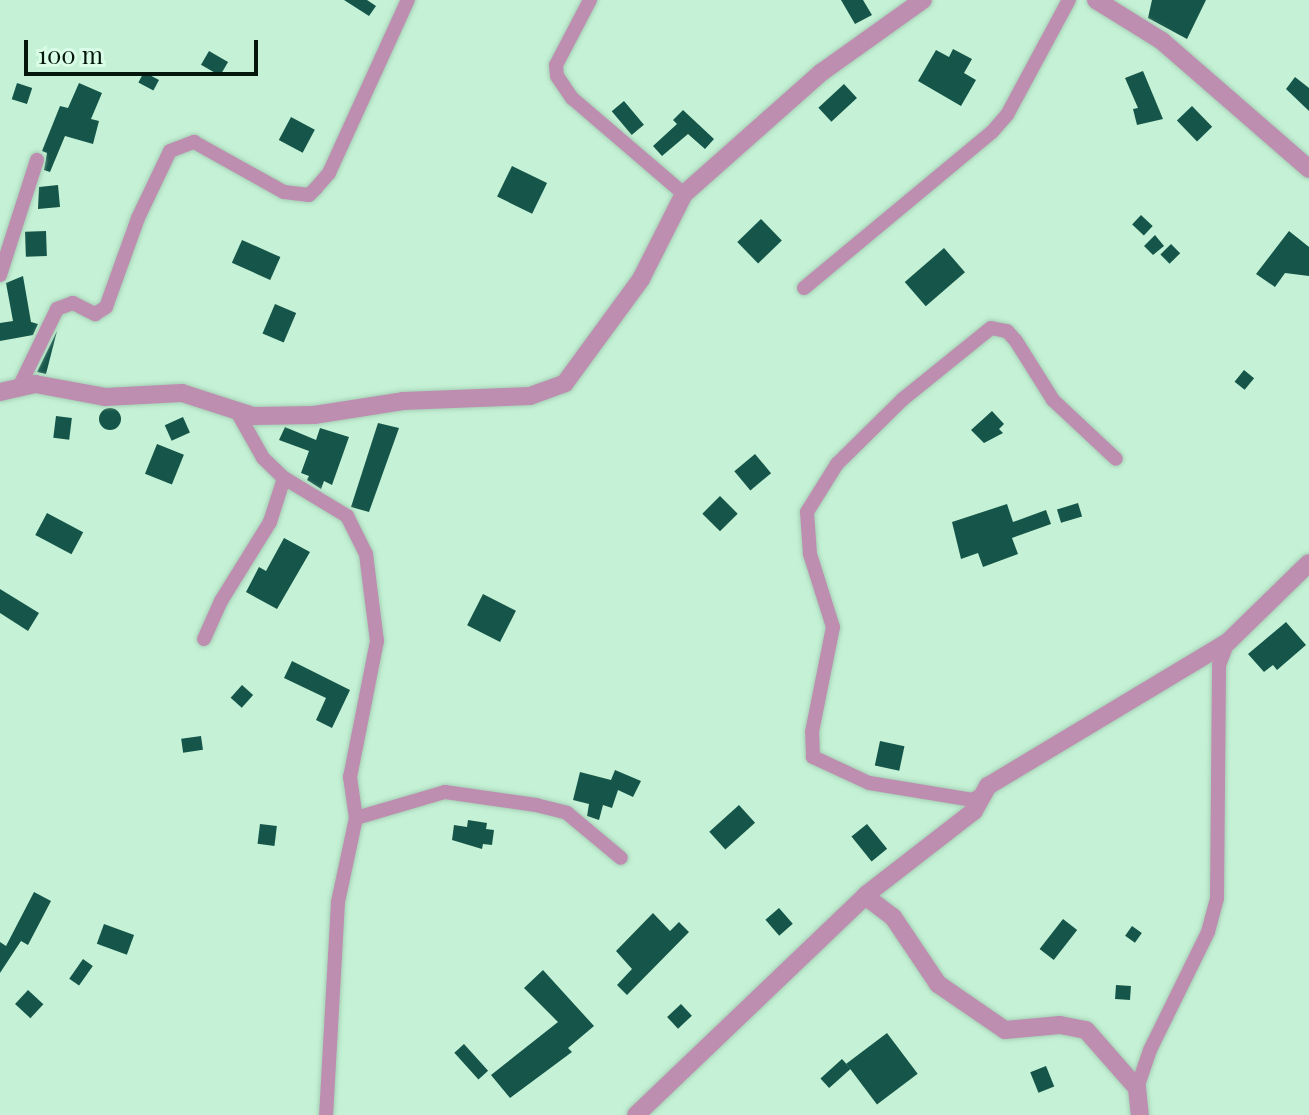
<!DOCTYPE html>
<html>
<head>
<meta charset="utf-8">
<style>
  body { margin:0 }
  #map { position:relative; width:1309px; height:1115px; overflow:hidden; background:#c5f2d6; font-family:"Playfair Display",serif }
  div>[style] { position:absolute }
  .building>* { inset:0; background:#16564a; transform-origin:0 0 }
  .round { border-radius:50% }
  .roads { filter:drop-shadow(0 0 2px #a6cfb6) drop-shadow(0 0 2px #a6cfb6) }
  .minor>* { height:14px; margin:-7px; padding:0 7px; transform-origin:7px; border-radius:7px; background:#be8eb0 }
  .tertiary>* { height:18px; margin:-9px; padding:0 9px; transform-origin:9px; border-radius:9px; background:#be8eb0 }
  span { translate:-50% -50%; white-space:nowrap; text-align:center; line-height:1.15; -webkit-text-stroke:8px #d9fde6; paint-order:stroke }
  .scale { position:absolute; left:24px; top:40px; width:234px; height:36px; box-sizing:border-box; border:4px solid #05160c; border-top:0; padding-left:10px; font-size:24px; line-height:28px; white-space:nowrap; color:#05160c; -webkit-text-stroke:6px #d9fde6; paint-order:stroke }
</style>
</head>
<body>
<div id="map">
  <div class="building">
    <div style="clip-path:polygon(344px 0,367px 0,376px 6px,369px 16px)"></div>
    <div style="clip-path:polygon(841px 0,863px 0,872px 15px,855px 24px)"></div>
    <div style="clip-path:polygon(1152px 0,1206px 0,1187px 39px,1148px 18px)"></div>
    <div style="clip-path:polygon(953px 49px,972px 59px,964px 73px,976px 80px,961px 106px,918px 81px,936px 50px,949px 57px)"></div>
    <div style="left:209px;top:51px;width:22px;height:16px;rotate:30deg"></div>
    <div style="clip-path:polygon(1143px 71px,1163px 119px,1137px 125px,1133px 109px,1138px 108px,1125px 78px)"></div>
    <div style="left:144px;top:72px;width:17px;height:12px;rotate:28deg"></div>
    <div style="clip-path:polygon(1295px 77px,1309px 88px,1309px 111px,1286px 89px)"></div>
    <div style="left:17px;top:83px;width:16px;height:17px;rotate:18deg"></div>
    <div style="clip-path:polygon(79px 83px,102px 93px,91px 119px,99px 121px,93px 144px,65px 136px,50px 172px,44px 170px,47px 153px,42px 151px,60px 106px,68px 108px)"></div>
    <div style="left:844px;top:84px;width:19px;height:35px;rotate:47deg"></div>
    <div style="left:624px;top:101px;width:31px;height:16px;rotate:50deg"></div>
    <div style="left:1192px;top:106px;width:29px;height:21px;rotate:46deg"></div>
    <div style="clip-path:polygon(683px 110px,714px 139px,705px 149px,688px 134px,662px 156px,653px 146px,677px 124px,673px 120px)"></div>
    <div style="left:291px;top:117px;width:27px;height:26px;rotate:28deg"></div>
    <div style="left:512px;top:166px;width:39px;height:34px;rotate:26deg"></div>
    <div style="clip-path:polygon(58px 185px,60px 207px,38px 209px,39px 187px)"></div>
    <div style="left:1141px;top:215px;width:16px;height:13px;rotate:43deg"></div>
    <div style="left:761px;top:219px;width:30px;height:33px;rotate:46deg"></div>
    <div style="left:46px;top:231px;width:25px;height:21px;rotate:88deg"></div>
    <div style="clip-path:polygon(1289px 231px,1309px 247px,1309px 276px,1285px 273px,1275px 287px,1256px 274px)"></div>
    <div style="clip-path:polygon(1155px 235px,1164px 246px,1153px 255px,1144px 246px)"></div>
    <div style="left:242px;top:240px;width:42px;height:25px;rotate:24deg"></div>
    <div style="left:1171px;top:244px;width:13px;height:15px;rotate:45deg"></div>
    <div style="left:944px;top:248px;width:32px;height:52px;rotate:49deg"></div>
    <div style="clip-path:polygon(23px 276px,31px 322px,38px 324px,33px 335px,0 341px,0 323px,13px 321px,6px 283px)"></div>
    <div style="left:275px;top:304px;width:23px;height:32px;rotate:23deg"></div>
    <div style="clip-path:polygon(57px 331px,46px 374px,37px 372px)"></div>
    <div style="left:1244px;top:370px;width:13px;height:15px;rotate:39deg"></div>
    <div class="round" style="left:99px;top:408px;width:22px;height:22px"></div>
    <div style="clip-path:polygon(992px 411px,1004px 424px,999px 429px,1003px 433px,984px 443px,971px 430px)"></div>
    <div style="left:56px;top:416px;width:16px;height:22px;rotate:7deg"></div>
    <div style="left:183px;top:417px;width:17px;height:20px;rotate:66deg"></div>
    <div style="clip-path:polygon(378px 423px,399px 428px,369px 512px,351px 507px)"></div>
    <div style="clip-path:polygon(285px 427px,316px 440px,320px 428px,349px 437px,332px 485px,324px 481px,321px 489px,307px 480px,309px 476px,301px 473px,309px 451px,279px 440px)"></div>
    <div style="left:157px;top:444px;width:29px;height:32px;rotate:22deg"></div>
    <div style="left:755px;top:454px;width:25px;height:27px;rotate:50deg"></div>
    <div style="left:720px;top:496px;width:25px;height:25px;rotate:45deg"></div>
    <div style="left:1078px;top:503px;width:14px;height:22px;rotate:73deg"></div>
    <div style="clip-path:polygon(1007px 504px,1013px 522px,1046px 510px,1051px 524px,1012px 538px,1018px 554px,983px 567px,978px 553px,961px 559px,952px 522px)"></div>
    <div style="left:47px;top:513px;width:41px;height:25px;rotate:28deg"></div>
    <div style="clip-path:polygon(284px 538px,310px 552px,277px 609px,246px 592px,259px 567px,266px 571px)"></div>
    <div style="clip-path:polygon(0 589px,39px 613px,28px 631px,0 613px)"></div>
    <div style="left:483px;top:594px;width:37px;height:35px;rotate:27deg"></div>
    <div style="clip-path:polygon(1286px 622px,1306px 645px,1277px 670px,1273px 665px,1264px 672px,1248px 654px)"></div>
    <div style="clip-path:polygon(292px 661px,350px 690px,332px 728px,316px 720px,326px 698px,284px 678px)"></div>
    <div style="left:242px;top:685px;width:15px;height:17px;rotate:42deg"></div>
    <div style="left:201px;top:736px;width:14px;height:20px;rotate:82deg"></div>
    <div style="left:880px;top:741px;width:25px;height:25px;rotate:12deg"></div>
    <div style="clip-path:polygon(615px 770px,641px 781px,633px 797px,618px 790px,612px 808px,603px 805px,599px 820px,587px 816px,589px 804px,573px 800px,580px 772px,611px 780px)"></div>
    <div style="left:739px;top:805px;width:24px;height:40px;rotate:48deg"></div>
    <div style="clip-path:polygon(468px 820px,487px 823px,486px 829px,494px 830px,492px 845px,483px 844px,482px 849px,452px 840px,454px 825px,467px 827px)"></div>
    <div style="left:260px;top:824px;width:17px;height:20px;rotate:7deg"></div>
    <div style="left:867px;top:824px;width:32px;height:20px;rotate:51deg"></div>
    <div style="clip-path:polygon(34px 892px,51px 901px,28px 945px,21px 941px,0 973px,0 942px,6px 946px)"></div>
    <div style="left:779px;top:908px;width:21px;height:18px;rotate:49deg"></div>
    <div style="clip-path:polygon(653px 913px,670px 931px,679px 922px,689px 932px,627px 995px,617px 985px,632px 969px,616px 951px)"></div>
    <div style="left:1063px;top:919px;width:18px;height:38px;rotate:38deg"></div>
    <div style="left:104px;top:924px;width:32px;height:21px;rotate:20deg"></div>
    <div style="left:1132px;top:926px;width:12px;height:12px;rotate:35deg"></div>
    <div style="left:83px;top:959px;width:12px;height:24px;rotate:35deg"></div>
    <div style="clip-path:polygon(543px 970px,594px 1026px,568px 1048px,572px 1052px,510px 1098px,491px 1075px,558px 1022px,524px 988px)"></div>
    <div style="left:1116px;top:985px;width:15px;height:14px;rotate:4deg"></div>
    <div style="left:28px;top:990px;width:21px;height:19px;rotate:43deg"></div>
    <div style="left:681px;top:1004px;width:16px;height:19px;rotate:47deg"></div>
    <div style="left:887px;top:1033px;width:51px;height:51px;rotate:53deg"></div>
    <div style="left:464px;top:1044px;width:36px;height:13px;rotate:48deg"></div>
    <div style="left:842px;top:1059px;width:13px;height:29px;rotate:48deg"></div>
    <div style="left:1046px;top:1066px;width:22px;height:17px;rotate:68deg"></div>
  </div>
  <div class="roads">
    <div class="minor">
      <div style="left:590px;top:0;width:73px;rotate:117.6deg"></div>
      <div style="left:556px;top:65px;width:11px;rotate:85deg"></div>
      <div style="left:557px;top:76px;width:27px;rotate:56deg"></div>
      <div style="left:572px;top:98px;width:148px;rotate:40.6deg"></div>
      <div style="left:0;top:275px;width:121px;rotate:-72.2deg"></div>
      <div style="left:804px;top:288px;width:244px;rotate:-39.7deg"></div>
      <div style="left:992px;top:132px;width:23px;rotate:-49deg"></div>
      <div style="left:1007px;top:115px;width:131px;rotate:-61.7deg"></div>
      <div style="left:20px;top:385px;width:85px;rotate:-64deg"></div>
      <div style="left:57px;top:309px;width:17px;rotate:-21deg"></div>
      <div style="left:73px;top:303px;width:25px;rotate:27deg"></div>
      <div style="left:95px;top:314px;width:13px;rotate:-32deg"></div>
      <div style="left:106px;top:307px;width:95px;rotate:-70.2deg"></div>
      <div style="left:138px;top:218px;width:74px;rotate:-64.5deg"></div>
      <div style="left:170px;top:151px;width:26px;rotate:-21deg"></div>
      <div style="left:194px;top:142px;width:103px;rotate:29.1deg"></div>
      <div style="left:284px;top:192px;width:25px;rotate:7deg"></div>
      <div style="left:309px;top:195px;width:10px;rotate:-45deg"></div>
      <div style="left:316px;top:188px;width:20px;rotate:-49deg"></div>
      <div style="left:329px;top:173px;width:190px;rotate:-65.5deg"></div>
      <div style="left:236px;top:410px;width:55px;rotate:60.6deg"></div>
      <div style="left:263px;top:458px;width:29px;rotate:44deg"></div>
      <div style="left:284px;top:478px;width:74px;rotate:31.1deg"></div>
      <div style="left:347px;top:516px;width:42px;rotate:63.4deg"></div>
      <div style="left:366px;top:554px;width:88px;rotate:82.8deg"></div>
      <div style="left:377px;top:641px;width:139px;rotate:101.2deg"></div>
      <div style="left:350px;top:777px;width:41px;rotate:81.7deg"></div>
      <div style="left:356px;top:818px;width:86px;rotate:102.1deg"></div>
      <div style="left:338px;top:902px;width:213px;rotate:93.2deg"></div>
      <div style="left:204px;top:639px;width:42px;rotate:-65.9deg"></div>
      <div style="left:221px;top:601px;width:93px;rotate:-58.2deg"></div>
      <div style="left:270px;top:522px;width:46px;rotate:-72.3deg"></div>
      <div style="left:984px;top:793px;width:13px;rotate:148deg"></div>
      <div style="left:973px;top:800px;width:105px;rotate:-170.7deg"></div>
      <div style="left:869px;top:783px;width:62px;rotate:-155.1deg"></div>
      <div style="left:813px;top:757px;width:25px;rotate:-92deg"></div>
      <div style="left:812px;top:732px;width:107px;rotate:-78.7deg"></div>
      <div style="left:833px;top:627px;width:77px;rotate:-107.5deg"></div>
      <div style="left:810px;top:554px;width:42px;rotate:-94.1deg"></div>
      <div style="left:807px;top:512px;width:57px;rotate:-58deg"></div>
      <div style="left:837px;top:464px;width:93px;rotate:-44.6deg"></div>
      <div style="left:903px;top:399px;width:113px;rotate:-38.9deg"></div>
      <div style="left:991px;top:328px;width:16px;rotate:11deg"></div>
      <div style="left:1007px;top:331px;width:13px;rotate:48deg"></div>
      <div style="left:1016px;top:341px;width:70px;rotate:57.9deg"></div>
      <div style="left:1053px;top:400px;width:86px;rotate:43.1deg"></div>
      <div style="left:356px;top:818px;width:93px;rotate:-16.3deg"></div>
      <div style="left:445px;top:792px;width:92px;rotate:8.1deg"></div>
      <div style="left:536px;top:805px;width:32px;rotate:14deg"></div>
      <div style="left:567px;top:813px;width:70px;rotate:39.8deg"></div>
      <div style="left:1137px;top:1088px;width:40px;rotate:-71.1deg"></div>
      <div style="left:1150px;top:1050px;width:131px;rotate:-63.8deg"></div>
      <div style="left:1208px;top:932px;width:35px;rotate:-75deg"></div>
      <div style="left:1217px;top:898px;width:233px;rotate:-89.5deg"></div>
      <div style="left:1219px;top:665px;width:25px;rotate:-69deg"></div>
    </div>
    <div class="tertiary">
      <div style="left:1096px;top:0;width:78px;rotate:31.8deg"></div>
      <div style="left:1162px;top:41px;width:195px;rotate:41deg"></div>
      <div style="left:0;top:392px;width:36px;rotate:-13deg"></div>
      <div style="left:35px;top:384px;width:71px;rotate:10.5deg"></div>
      <div style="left:105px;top:397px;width:77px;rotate:-3deg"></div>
      <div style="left:182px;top:393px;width:75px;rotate:17.9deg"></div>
      <div style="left:253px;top:416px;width:61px;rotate:-0.9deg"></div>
      <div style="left:314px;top:415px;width:90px;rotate:-8.9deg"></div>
      <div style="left:403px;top:401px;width:127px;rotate:-2.3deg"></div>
      <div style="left:530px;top:396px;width:37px;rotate:-20deg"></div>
      <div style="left:565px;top:383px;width:129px;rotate:-53.8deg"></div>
      <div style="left:641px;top:279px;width:95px;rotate:-63.2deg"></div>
      <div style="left:684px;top:194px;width:184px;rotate:-41.5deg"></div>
      <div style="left:822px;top:72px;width:124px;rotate:-35.5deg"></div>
      <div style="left:865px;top:896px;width:35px;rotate:37deg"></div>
      <div style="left:893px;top:917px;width:81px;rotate:56.1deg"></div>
      <div style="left:938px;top:984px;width:81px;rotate:34.5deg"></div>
      <div style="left:1005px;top:1030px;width:55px;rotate:-5.2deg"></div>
      <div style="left:1060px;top:1025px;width:26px;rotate:11deg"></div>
      <div style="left:1086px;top:1030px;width:77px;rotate:48.7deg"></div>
      <div style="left:1137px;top:1088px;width:27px;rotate:84deg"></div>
      <div style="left:636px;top:1115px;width:320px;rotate:-43.7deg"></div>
      <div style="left:867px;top:894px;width:135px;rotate:-37.8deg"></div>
      <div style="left:974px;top:811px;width:29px;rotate:-61deg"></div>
      <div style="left:988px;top:786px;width:280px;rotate:-31deg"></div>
      <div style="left:1228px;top:642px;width:113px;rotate:-44.3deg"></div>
    </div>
  </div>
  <div class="scale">100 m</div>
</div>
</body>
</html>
